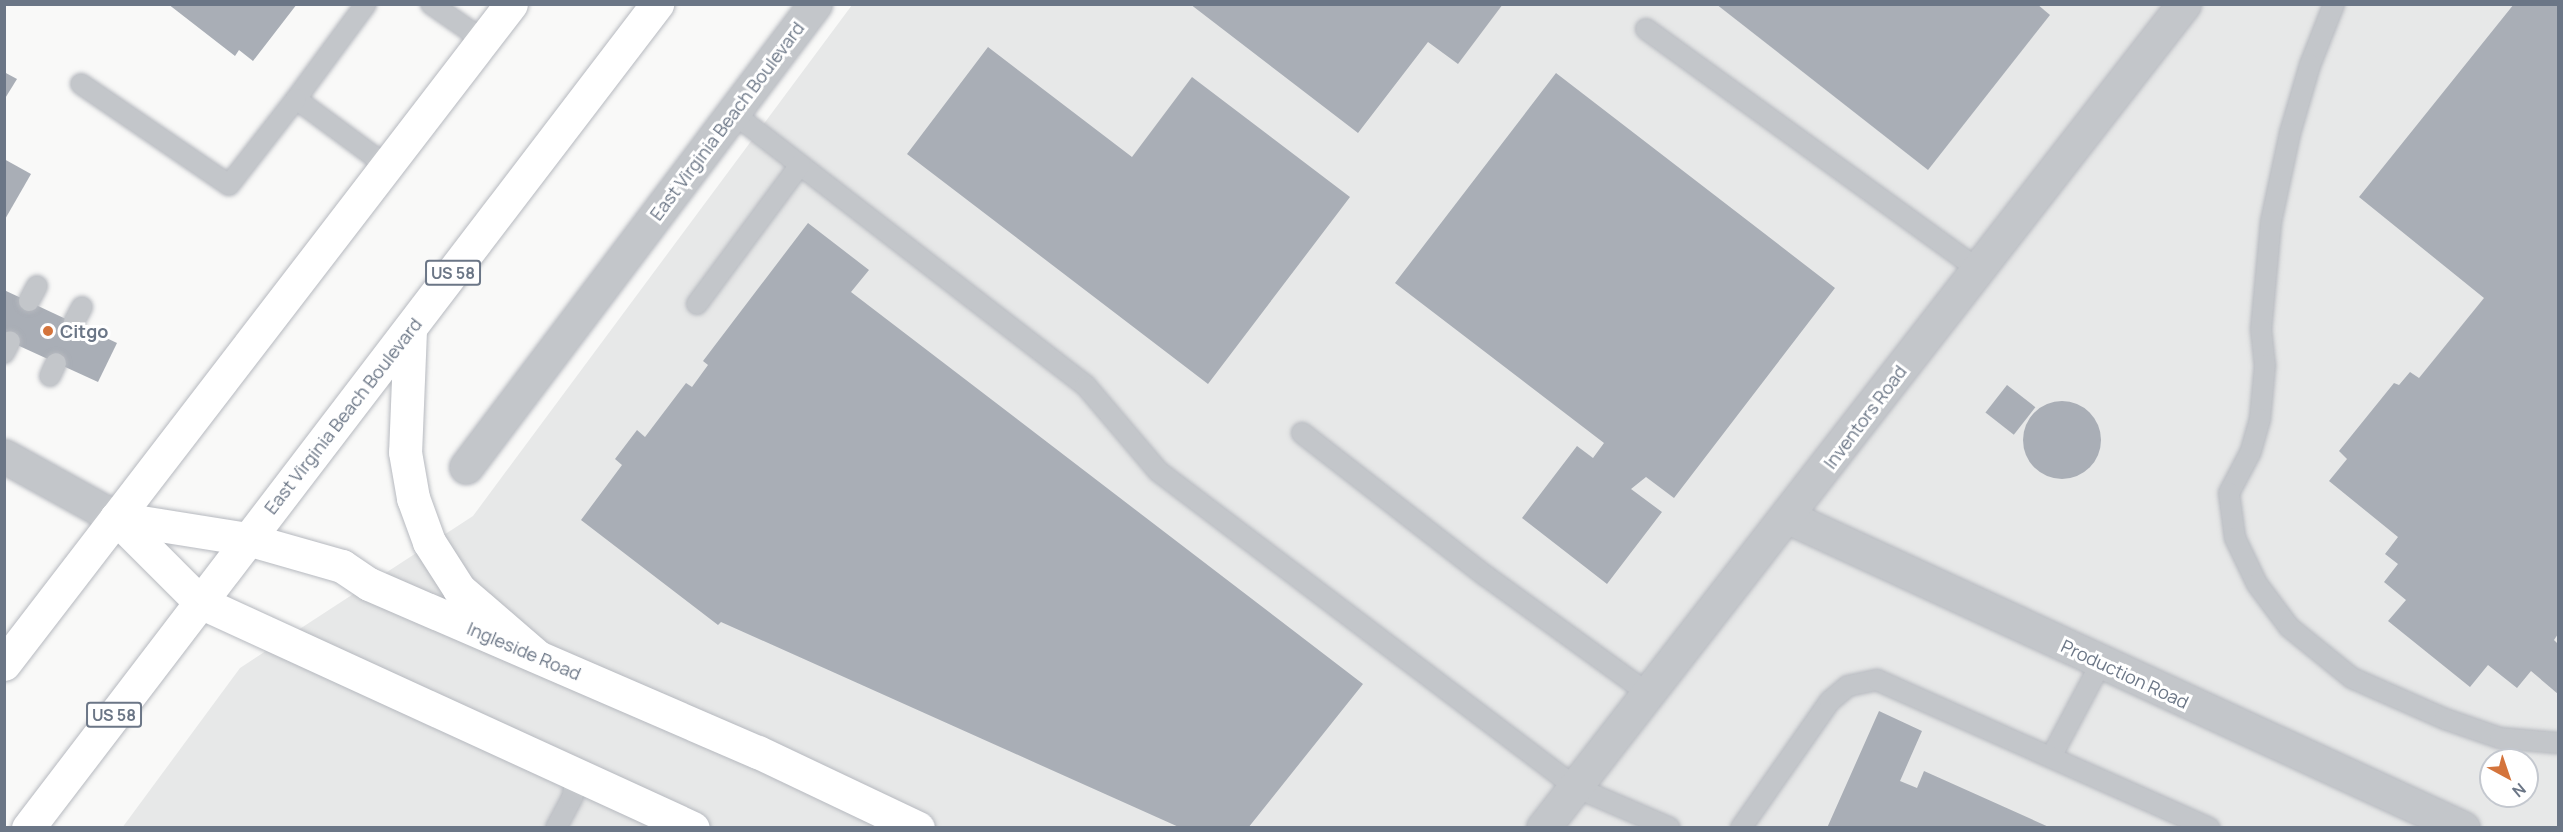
<!DOCTYPE html>
<html>
<head>
<meta charset="utf-8">
<style>
  body { margin:0 }
  #map { position:relative; width:2563px; height:832px; overflow:hidden; background:#f9f9f8; font-family:Manrope,sans-serif }
  div>[style] { position:absolute }
  .built>* { inset:0; background:#e7e8e8 }
  .building>* { inset:0; background:#a9aeb6; transform-origin:0 0 }
  .round { border-radius:50% }
  .roads { filter:drop-shadow(0 0 2px #b6b9bf) drop-shadow(0 0 2px #b6b9bf) }
  .lane>* { height:20px; margin:-10px; padding:0 10px; transform-origin:10px; border-radius:10px; background:#c3c6ca }
  .street>* { height:33px; margin:-16.5px; padding:0 16.5px; transform-origin:16.5px; border-radius:16.5px; background:#c3c6ca }
  .secondary>* { height:33px; margin:-16.5px; padding:0 16.5px; transform-origin:16.5px; border-radius:16.5px; background:#fff }
  .primary>* { height:33px; margin:-16.5px; padding:0 16.5px; transform-origin:16.5px; border-radius:16.5px; background:#fff }
  .dots>* { width:16px; height:16px; translate:-50% -50%; box-sizing:border-box; border:3px solid #fff; border-radius:50% }
  span { translate:-50% -50%; white-space:nowrap; text-align:center; line-height:1.15; -webkit-text-stroke:6px #fff; paint-order:stroke }
  .shield-label span { padding:2px 4px; background:#fff; border:2px solid; border-radius:4px; -webkit-text-stroke-width:0 }
  .shield-label { font-size:16px; color:#6b7686; font-weight:700 }
  .street-label { font-size:18px; color:#6b7686 }
  .poi-label { font-size:18px; color:#6b7686; font-weight:700 }
  .left { translate:0 -50%; text-align:left }
  .frame { position:absolute; inset:0; border:6px solid #6b7686; pointer-events:none }
  .north { position:absolute; left:2479px; top:748px; width:60px; height:60px; box-sizing:border-box; background:#fff; border:2px solid #c4c8cf; border-radius:50%; rotate:140deg; font-size:16px; font-weight:700; line-height:24px; text-align:center; color:#6b7686 }
  .north::after { content:''; display:block; margin:auto; width:21px; height:27px; background:#d4743c; clip-path:polygon(50% 0,100% 100%,50% 72%,0 100%) }
</style>
</head>
<body>
<div id="map">
  <div class="built">
    <div style="clip-path:polygon(evenodd,852px 5px,2558px 5px,2558px 827px,122px 828px,240px 668px,473px 516px,852px 5px,2491px 760px,2527px 760px,2527px 796px,2491px 796px,2491px 760px)"></div>
  </div>
  <div class="building">
    <div style="clip-path:polygon(168px 4px,297px 4px,253px 61px,239px 50px,235px 56px)"></div>
    <div style="clip-path:polygon(1190px 4px,1503px 4px,1458px 64px,1428px 42px,1358px 133px)"></div>
    <div style="clip-path:polygon(1716px 4px,2037px 4px,2050px 15px,1928px 170px)"></div>
    <div style="clip-path:polygon(2514px 4px,2558px 4px,2558px 634px,2554px 640px,2558px 644px,2558px 694px,2531px 671px,2517px 688px,2488px 665px,2470px 687px,2388px 621px,2406px 600px,2384px 582px,2398px 564px,2385px 554px,2398px 537px,2329px 481px,2347px 459px,2339px 451px,2394px 383px,2399px 385px,2410px 372px,2419px 378px,2484px 298px,2359px 197px)"></div>
    <div style="clip-path:polygon(988px 47px,1132px 157px,1192px 77px,1350px 197px,1208px 384px,907px 154px)"></div>
    <div style="clip-path:polygon(4px 72px,17px 79px,4px 100px)"></div>
    <div style="clip-path:polygon(1556px 73px,1835px 288px,1674px 498px,1646px 477px,1631px 489px,1662px 512px,1607px 584px,1522px 518px,1577px 446px,1593px 458px,1604px 443px,1395px 283px)"></div>
    <div style="clip-path:polygon(4px 159px,31px 174px,4px 221px)"></div>
    <div style="clip-path:polygon(808px 223px,869px 270px,851px 292px,1363px 684px,1248px 828px,1181px 828px,721px 622px,718px 625px,581px 520px,622px 465px,615px 459px,637px 430px,645px 437px,686px 383px,692px 387px,708px 365px,703px 361px)"></div>
    <div style="clip-path:polygon(4px 290px,117px 343px,98px 382px,4px 339px)"></div>
    <div style="left:2007px;top:385px;width:36px;height:35px;rotate:38deg"></div>
    <div class="round" style="left:2023px;top:401px;width:78px;height:78px"></div>
    <div style="clip-path:polygon(1879px 711px,1922px 731px,1900px 781px,1917px 788px,1924px 771px,2051px 828px,1827px 828px)"></div>
  </div>
  <div class="roads">
    <div class="lane">
      <div style="left:366px;top:4px;width:118px;rotate:126.4deg"></div>
      <div style="left:296px;top:99px;width:113px;rotate:36.4deg"></div>
      <div style="left:431px;top:4px;width:63px;rotate:34.7deg"></div>
      <div style="left:2334px;top:4px;width:66px;rotate:111.5deg"></div>
      <div style="left:2310px;top:65px;width:71px;rotate:106.4deg"></div>
      <div style="left:2290px;top:133px;width:91px;rotate:102.1deg"></div>
      <div style="left:2271px;top:222px;width:107px;rotate:95.3deg"></div>
      <div style="left:2261px;top:329px;width:36px;rotate:84deg"></div>
      <div style="left:2265px;top:365px;width:54px;rotate:95.3deg"></div>
      <div style="left:2260px;top:419px;width:35px;rotate:106deg"></div>
      <div style="left:2250px;top:453px;width:45px;rotate:117.7deg"></div>
      <div style="left:2229px;top:493px;width:45px;rotate:82.4deg"></div>
      <div style="left:2235px;top:538px;width:51px;rotate:64.4deg"></div>
      <div style="left:2257px;top:584px;width:54px;rotate:53.3deg"></div>
      <div style="left:2289px;top:627px;width:81px;rotate:39deg"></div>
      <div style="left:2352px;top:678px;width:102px;rotate:23.8deg"></div>
      <div style="left:2445px;top:719px;width:58px;rotate:19.1deg"></div>
      <div style="left:2500px;top:738px;width:58px;rotate:4.9deg"></div>
      <div style="left:1646px;top:29px;width:409px;rotate:35.9deg"></div>
      <div style="left:81px;top:84px;width:179px;rotate:34.3deg"></div>
      <div style="left:229px;top:185px;width:109px;rotate:-52.1deg"></div>
      <div style="left:733px;top:113px;width:446px;rotate:37.7deg"></div>
      <div style="left:1086px;top:386px;width:111px;rotate:49.7deg"></div>
      <div style="left:1158px;top:471px;width:523px;rotate:37.15deg"></div>
      <div style="left:1575px;top:787px;width:103px;rotate:23.3deg"></div>
      <div style="left:29px;top:301px;width:17px;rotate:-62deg"></div>
      <div style="left:697px;top:304px;width:173px;rotate:-53.5deg"></div>
      <div style="left:74px;top:322px;width:17px;rotate:-62deg"></div>
      <div style="left:4px;top:353px;width:13px;rotate:-63deg"></div>
      <div style="left:50px;top:376px;width:14px;rotate:-65deg"></div>
      <div style="left:1302px;top:433px;width:233px;rotate:37.9deg"></div>
      <div style="left:1486px;top:576px;width:201px;rotate:35.9deg"></div>
      <div style="left:2051px;top:757px;width:106px;rotate:-62deg"></div>
      <div style="left:556px;top:828px;width:34px;rotate:-62deg"></div>
      <div style="left:572px;top:798px;width:27px;rotate:-77deg"></div>
      <div style="left:1741px;top:828px;width:155px;rotate:-55deg"></div>
      <div style="left:1830px;top:701px;width:23px;rotate:-40deg"></div>
      <div style="left:1848px;top:686px;width:30px;rotate:-12deg"></div>
      <div style="left:1877px;top:680px;width:364px;rotate:24deg"></div>
    </div>
    <div class="street">
      <div style="left:4px;top:456px;width:128px;rotate:29deg"></div>
      <div style="left:466px;top:467px;width:580px;rotate:-52.99deg"></div>
      <div style="left:1788px;top:517px;width:743px;rotate:24.74deg"></div>
      <div style="left:1543px;top:828px;width:1044px;rotate:-52.12deg"></div>
    </div>
    <div class="secondary">
      <div style="left:116px;top:518px;width:133px;rotate:9.1deg"></div>
      <div style="left:247px;top:539px;width:99px;rotate:15.9deg"></div>
      <div style="left:342px;top:566px;width:32px;rotate:34deg"></div>
      <div style="left:369px;top:584px;width:424px;rotate:23.4deg"></div>
      <div style="left:758px;top:752px;width:177px;rotate:25.4deg"></div>
      <div style="left:116px;top:518px;width:119px;rotate:45deg"></div>
      <div style="left:200px;top:602px;width:542px;rotate:24.63deg"></div>
    </div>
    <div class="primary">
      <div style="left:410px;top:330px;width:122px;rotate:92.3deg"></div>
      <div style="left:405px;top:452px;width:47px;rotate:80.1deg"></div>
      <div style="left:413px;top:498px;width:47px;rotate:70deg"></div>
      <div style="left:429px;top:542px;width:56px;rotate:57.4deg"></div>
      <div style="left:459px;top:589px;width:103px;rotate:40.7deg"></div>
      <div style="left:4px;top:664px;width:832px;rotate:-52.47deg"></div>
      <div style="left:28px;top:828px;width:1037px;rotate:-52.64deg"></div>
    </div>
  </div>
  <div class="dots">
    <div style="left:48px;top:331px;background:#d4743c"></div>
  </div>
  <div class="shield-label">
    <span style="left:453px;top:273px">US 58</span>
    <span style="left:114px;top:715px">US 58</span>
  </div>
  <div class="street-label">
    <span style="left:727px;top:121px;rotate:-53deg">East Virginia Beach Boulevard</span>
    <span style="left:343px;top:416px;rotate:-52deg">East Virginia Beach Boulevard</span>
    <span style="left:1865px;top:417px;rotate:-53deg">Inventors Road</span>
    <span style="left:524px;top:651px;rotate:23deg">Ingleside Road</span>
    <span style="left:2125px;top:674px;rotate:25deg">Production Road</span>
  </div>
  <div class="poi-label">
    <span class="left" style="left:60px;top:331px">Citgo</span>
  </div>
  <div class="frame"></div>
  <div class="north">N</div>
</div>
</body>
</html>
